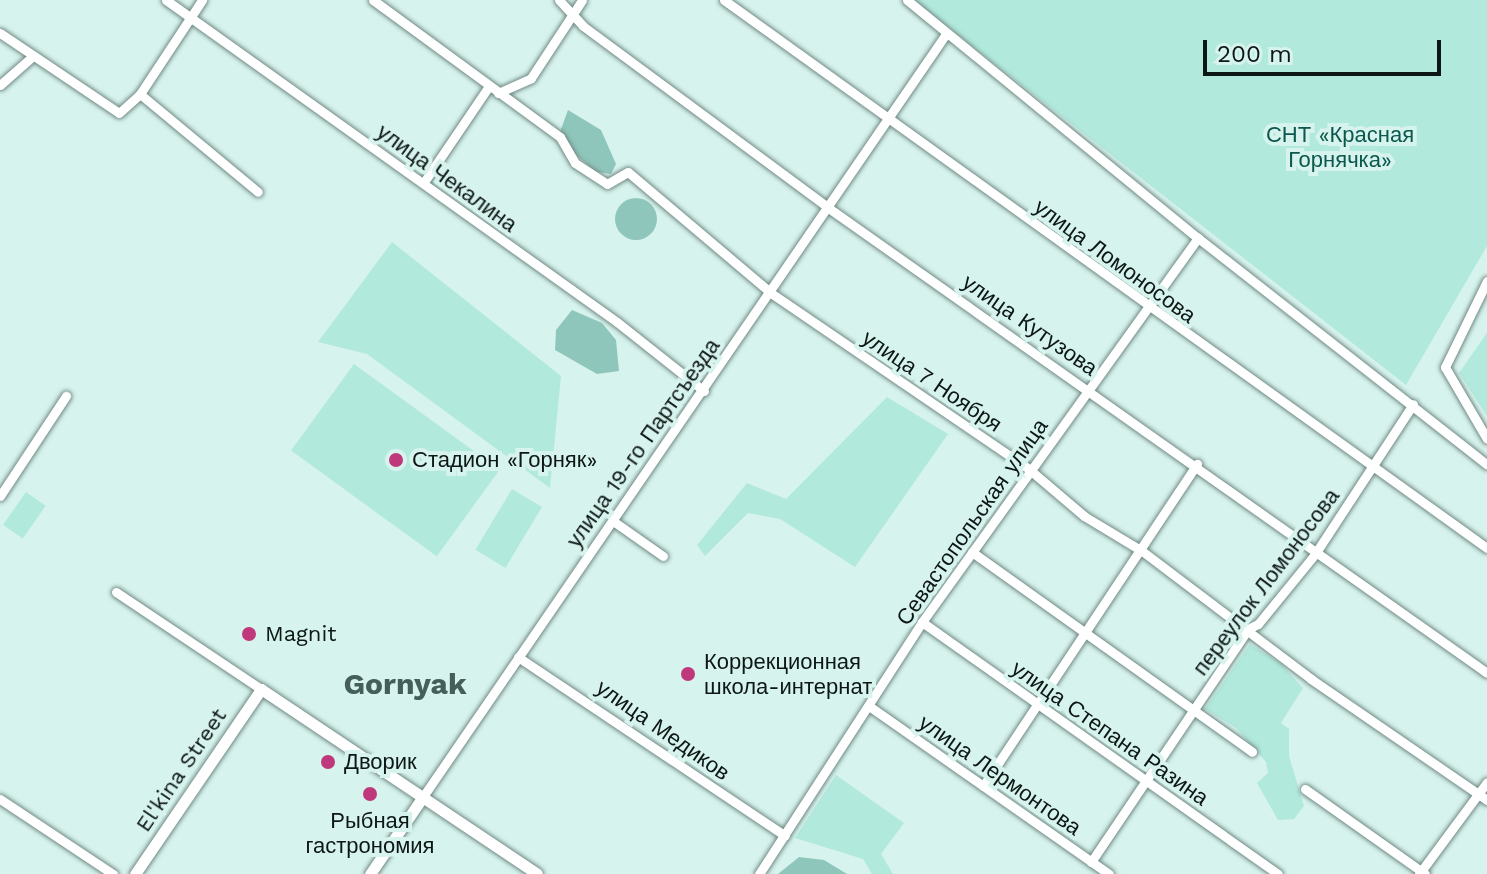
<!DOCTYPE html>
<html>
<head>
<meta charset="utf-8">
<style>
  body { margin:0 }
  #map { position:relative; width:1487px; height:874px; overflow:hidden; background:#d7f3ed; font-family:"Work Sans",sans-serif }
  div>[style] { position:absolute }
  .green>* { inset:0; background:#b2e9dd; transform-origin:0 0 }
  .water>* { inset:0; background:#8fc6bb }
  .round { border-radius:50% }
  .roads { filter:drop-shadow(0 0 2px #718a85) drop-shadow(0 0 2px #718a85) }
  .minor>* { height:9px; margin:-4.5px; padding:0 4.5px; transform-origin:4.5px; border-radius:4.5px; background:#fff }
  .tertiary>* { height:11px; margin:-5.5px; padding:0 5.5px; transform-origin:5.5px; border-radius:5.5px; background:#fff }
  .dots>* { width:22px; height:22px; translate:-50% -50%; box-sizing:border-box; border:4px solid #d7f3ed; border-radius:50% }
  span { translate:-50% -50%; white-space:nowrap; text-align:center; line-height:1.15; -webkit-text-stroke:8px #d7f3ed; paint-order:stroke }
  .park-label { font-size:22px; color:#0a584e }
  .street-label { font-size:22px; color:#0d1715 }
  .poi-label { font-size:22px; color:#0d1715 }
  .left { translate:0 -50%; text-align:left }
  .district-label { font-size:30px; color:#455e59; font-weight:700 }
  .scale { position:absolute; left:1203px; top:40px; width:238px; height:36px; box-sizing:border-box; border:4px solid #0d1715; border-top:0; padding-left:10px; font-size:24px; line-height:28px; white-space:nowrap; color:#0d1715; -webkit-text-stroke:6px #d7f3ed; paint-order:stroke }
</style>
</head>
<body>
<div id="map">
  <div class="green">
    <div style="clip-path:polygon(913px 0,1487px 0,1487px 246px,1406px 385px)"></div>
    <div style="clip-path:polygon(392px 242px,561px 376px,550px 488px,367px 354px,318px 342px)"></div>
    <div style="clip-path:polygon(1487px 333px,1487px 416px,1459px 373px)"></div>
    <div style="left:354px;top:364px;width:180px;height:107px;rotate:36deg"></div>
    <div style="clip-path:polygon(887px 397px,948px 434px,855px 567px,780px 519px,748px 513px,705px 556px,697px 545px,747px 483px,786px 499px)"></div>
    <div style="left:512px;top:489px;width:35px;height:71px;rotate:31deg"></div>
    <div style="left:26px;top:492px;width:24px;height:40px;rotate:35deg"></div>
    <div style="clip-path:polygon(1250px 644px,1281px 664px,1303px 688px,1281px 723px,1289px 729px,1289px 756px,1304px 806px,1294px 819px,1278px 820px,1257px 783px,1268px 773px,1266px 762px,1236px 728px,1205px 709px)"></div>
    <div style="clip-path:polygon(836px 775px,904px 823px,881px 854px,893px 874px,872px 874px,863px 859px,795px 838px)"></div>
  </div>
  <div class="water">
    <div style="clip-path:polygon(568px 110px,601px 130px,616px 164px,611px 174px,596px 172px,575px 154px,560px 132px)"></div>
    <div class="round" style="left:615px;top:198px;width:42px;height:42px"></div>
    <div style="clip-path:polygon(572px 310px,602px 323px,616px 340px,619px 371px,597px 374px,555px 350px,556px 330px)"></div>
    <div style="clip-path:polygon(799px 857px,824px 860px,847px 874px,778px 874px)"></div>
  </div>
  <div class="roads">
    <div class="minor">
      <div style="left:166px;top:0;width:554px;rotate:35.53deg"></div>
      <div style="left:617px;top:322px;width:111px;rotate:38.4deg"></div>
      <div style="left:373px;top:0;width:232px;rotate:36.2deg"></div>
      <div style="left:560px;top:137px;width:30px;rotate:60deg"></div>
      <div style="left:575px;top:163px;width:38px;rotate:33deg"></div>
      <div style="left:607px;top:184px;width:24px;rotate:-30deg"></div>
      <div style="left:628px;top:172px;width:187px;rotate:40.2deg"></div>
      <div style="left:771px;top:293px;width:314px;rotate:34.3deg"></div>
      <div style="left:1030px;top:470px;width:71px;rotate:40.4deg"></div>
      <div style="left:1084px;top:516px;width:68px;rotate:31.1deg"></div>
      <div style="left:1142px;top:551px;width:212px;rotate:37.1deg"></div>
      <div style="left:1311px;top:679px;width:214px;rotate:34.5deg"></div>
      <div style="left:559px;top:0;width:35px;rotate:47deg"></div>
      <div style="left:583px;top:26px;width:307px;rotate:36.5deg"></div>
      <div style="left:830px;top:209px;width:804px;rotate:35.23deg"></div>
      <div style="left:724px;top:0;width:939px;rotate:35.69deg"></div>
      <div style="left:907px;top:0;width:376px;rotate:39.3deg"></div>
      <div style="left:1198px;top:238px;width:367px;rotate:38.1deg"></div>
      <div style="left:0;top:33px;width:143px;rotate:33.9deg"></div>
      <div style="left:119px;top:113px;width:28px;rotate:-42deg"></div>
      <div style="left:140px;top:94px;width:113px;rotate:-56.6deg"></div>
      <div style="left:0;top:85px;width:44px;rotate:-41.3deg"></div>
      <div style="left:498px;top:93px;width:36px;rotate:-24deg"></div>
      <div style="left:531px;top:78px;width:93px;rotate:-56.8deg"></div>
      <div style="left:140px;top:94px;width:153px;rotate:39.7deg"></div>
      <div style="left:424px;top:182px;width:116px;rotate:-55.9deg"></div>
      <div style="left:1487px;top:281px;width:96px;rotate:116deg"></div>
      <div style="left:1445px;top:367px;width:83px;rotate:59.7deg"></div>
      <div style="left:0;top:496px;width:120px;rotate:-56.6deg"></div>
      <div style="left:613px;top:521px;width:61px;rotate:35deg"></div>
      <div style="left:972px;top:552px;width:344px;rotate:35.5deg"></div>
      <div style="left:116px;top:592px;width:174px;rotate:33.8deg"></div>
      <div style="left:922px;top:622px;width:436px;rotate:35.3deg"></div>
      <div style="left:518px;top:657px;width:321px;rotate:33.8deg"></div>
      <div style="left:869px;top:706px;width:293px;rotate:35deg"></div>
      <div style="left:983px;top:786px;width:387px;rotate:-56.4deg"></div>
      <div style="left:1305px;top:789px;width:147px;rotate:35.3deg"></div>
      <div style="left:422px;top:798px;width:926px;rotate:-55.56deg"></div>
      <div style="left:0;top:799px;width:136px;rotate:33.6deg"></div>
      <div style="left:1091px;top:862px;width:281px;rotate:-56deg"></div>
      <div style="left:1248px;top:629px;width:11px;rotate:-27deg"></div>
      <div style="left:1258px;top:624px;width:90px;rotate:-50.8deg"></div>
      <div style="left:1315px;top:554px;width:179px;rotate:-56.8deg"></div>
      <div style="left:759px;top:874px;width:300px;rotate:-57.1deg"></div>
      <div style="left:922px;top:622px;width:473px;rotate:-54.3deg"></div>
      <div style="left:1419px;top:874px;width:114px;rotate:-53.5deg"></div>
    </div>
    <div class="tertiary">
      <div style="left:135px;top:874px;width:224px;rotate:-55.7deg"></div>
      <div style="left:261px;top:689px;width:332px;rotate:33.8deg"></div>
      <div style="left:370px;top:874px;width:92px;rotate:-55.6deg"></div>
    </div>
  </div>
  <div class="dots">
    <div style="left:396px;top:460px;background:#be387b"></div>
    <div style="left:249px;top:634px;background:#be387b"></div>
    <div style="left:688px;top:674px;background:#be387b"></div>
    <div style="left:328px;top:762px;background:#be387b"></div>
    <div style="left:370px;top:794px;background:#be387b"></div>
  </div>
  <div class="park-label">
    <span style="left:1340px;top:147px">СНТ «Красная<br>Горнячка»</span>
  </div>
  <div class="street-label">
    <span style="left:447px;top:178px;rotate:36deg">улица Чекалина</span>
    <span style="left:1115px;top:261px;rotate:36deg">улица Ломоносова</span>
    <span style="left:1030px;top:325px;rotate:35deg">улица Кутузова</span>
    <span style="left:932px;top:381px;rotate:34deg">улица 7 Ноября</span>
    <span style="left:643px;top:443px;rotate:-55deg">улица 19-го Партсъезда</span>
    <span style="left:972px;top:522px;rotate:-55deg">Севастопольская улица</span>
    <span style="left:1266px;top:582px;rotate:-53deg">переулок Ломоносова</span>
    <span style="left:663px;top:730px;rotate:35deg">улица Медиков</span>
    <span style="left:1110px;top:733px;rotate:35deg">улица Степана Разина</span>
    <span style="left:181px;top:770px;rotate:-56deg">El'kina Street</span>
    <span style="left:1000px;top:775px;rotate:35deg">улица Лермонтова</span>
  </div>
  <div class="poi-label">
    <span class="left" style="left:412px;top:460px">Стадион «Горняк»</span>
    <span class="left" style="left:265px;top:634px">Magnit</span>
    <span class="left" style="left:704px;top:674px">Коррекционная<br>школа-интернат</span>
    <span class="left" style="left:344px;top:762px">Дворик</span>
    <span style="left:370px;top:833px">Рыбная<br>гастрономия</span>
  </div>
  <div class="district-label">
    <span style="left:405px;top:684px">Gornyak</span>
  </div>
  <div class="scale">200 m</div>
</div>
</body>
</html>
